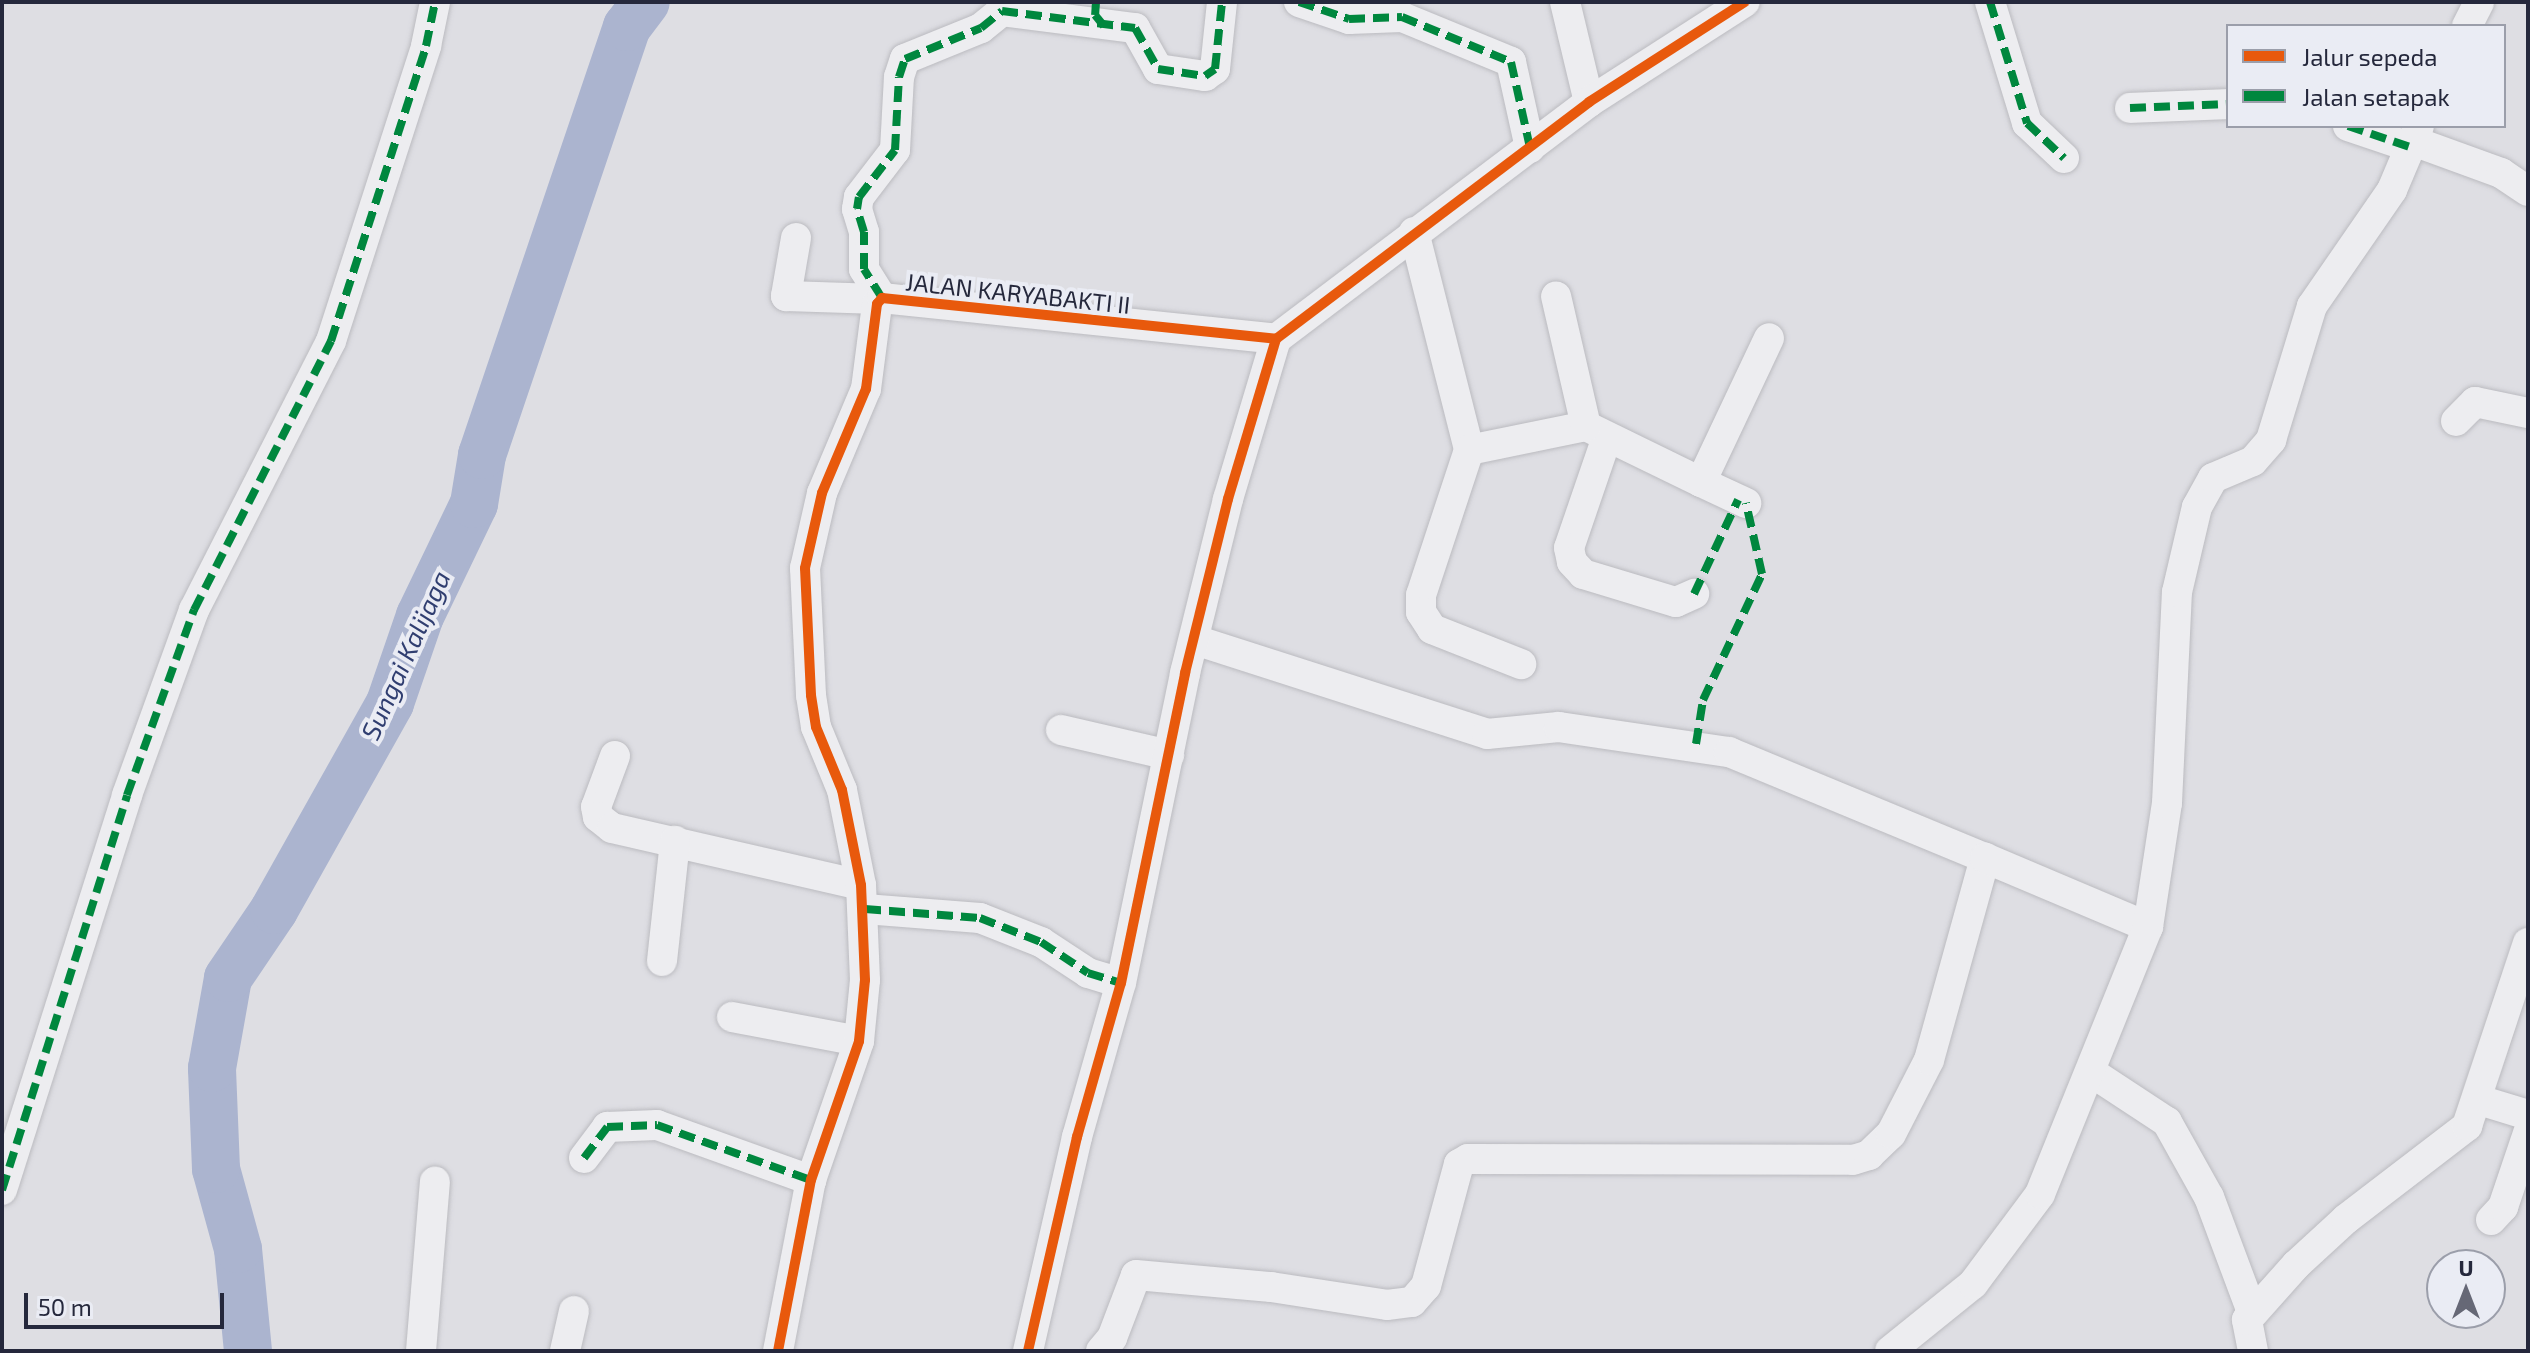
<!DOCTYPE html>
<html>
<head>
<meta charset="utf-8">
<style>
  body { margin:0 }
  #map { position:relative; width:2530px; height:1353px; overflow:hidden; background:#dedee3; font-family:"Exo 2",sans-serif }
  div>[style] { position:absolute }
  .river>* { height:48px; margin:-24px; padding:0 24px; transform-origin:24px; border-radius:24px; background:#abb4cf }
  .roads { filter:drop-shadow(0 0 2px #bbbbc0) drop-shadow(0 0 2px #bbbbc0) }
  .minor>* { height:30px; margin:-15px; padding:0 15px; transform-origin:15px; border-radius:15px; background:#ededf0 }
  .quiet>* { height:8px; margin-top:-4px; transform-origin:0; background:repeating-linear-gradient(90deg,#00873e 0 16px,transparent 0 24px) }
  .cycleway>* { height:10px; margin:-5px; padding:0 5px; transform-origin:5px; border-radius:5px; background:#e8590c }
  span { translate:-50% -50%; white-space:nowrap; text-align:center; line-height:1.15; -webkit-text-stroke:8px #eaecf4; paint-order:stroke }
  .street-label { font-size:24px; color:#25283c }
  .water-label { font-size:26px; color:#303e70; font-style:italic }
  .frame { position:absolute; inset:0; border:4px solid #25283c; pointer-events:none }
  .legend { position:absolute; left:2226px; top:24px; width:280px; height:104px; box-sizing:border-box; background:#eaecf4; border:2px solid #9b9eaa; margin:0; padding:10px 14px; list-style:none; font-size:24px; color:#25283c }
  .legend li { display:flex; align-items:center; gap:16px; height:40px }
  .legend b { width:40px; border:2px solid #9b9eaa }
  .north { position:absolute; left:2426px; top:1249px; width:80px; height:80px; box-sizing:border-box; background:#eaecf4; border:2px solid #9b9eaa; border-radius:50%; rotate:0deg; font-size:22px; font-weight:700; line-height:32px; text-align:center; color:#25283c }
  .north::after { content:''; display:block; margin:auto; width:28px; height:36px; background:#666876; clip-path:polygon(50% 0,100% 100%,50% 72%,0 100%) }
  .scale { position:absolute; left:24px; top:1293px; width:200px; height:36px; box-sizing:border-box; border:4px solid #25283c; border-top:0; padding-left:10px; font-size:24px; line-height:28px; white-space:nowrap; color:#25283c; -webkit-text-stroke:6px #eaecf4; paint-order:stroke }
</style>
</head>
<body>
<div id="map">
  <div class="river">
    <div style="left:248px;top:1351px;width:102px;rotate:-95.6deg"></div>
    <div style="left:238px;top:1249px;width:83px;rotate:-105.4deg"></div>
    <div style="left:216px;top:1169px;width:101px;rotate:-92.3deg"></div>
    <div style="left:212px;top:1068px;width:91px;rotate:-79.9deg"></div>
    <div style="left:228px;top:978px;width:82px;rotate:-55.9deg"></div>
    <div style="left:274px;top:910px;width:237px;rotate:-60.7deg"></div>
    <div style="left:390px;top:703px;width:92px;rotate:-71deg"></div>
    <div style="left:420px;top:616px;width:124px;rotate:-64.3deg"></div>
    <div style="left:474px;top:504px;width:50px;rotate:-80.7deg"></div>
    <div style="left:482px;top:455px;width:452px;rotate:-71.3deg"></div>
    <div style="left:627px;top:27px;width:31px;rotate:-53deg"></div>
  </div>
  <div class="roads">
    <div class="minor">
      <div style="left:1299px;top:2px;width:53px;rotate:18.8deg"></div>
      <div style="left:1349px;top:19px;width:53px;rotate:-2.2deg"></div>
      <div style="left:1402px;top:17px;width:118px;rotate:22.4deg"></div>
      <div style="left:1511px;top:62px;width:88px;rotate:77.5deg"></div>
      <div style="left:1565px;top:2px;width:103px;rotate:76.5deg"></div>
      <div style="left:1990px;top:2px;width:127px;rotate:73deg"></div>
      <div style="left:2027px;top:123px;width:51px;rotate:43.4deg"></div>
      <div style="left:2467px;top:26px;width:27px;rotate:-63deg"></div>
      <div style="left:2130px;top:108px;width:98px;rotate:-2.3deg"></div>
      <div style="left:2348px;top:126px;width:65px;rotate:18.7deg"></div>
      <div style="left:2413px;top:141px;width:94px;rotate:20deg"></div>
      <div style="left:2501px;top:173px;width:32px;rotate:34deg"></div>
      <div style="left:1414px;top:232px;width:225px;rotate:75.8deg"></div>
      <div style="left:1469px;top:450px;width:153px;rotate:108.3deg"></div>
      <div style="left:1421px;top:595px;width:17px;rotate:90deg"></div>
      <div style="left:1421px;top:612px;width:20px;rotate:57deg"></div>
      <div style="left:1432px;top:629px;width:96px;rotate:21.5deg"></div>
      <div style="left:796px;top:238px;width:59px;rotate:99.8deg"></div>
      <div style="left:786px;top:296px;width:93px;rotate:1.8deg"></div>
      <div style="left:882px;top:298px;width:34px;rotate:-122deg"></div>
      <div style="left:864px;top:269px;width:37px;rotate:-90deg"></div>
      <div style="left:864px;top:232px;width:24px;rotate:-107deg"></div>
      <div style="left:857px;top:209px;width:12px;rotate:-81deg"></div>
      <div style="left:859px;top:197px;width:59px;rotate:-52.5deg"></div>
      <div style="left:895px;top:150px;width:73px;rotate:-86.9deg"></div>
      <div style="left:899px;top:77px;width:19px;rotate:-72deg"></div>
      <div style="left:905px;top:59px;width:82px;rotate:-22.2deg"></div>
      <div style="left:981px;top:28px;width:27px;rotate:-39deg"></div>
      <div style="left:1002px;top:11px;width:134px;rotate:7.3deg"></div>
      <div style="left:1135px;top:28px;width:47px;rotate:60.7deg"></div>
      <div style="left:1158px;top:69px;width:48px;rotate:8.5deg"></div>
      <div style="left:1205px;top:76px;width:12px;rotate:-35deg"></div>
      <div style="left:1215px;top:69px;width:67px;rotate:-84deg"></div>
      <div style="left:2456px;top:421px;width:27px;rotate:-45deg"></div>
      <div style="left:2475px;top:402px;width:54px;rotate:11.7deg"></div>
      <div style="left:1586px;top:426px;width:128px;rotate:26deg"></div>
      <div style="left:1701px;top:482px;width:159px;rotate:-64.7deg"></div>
      <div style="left:1607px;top:437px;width:117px;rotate:108.9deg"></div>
      <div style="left:1569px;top:548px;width:14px;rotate:78deg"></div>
      <div style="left:1572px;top:562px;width:16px;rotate:47deg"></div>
      <div style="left:1583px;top:574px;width:97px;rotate:16.8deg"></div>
      <div style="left:1676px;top:602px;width:20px;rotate:-24deg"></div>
      <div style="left:1469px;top:450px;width:119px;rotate:-11.6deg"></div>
      <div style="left:1586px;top:426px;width:133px;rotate:-103deg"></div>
      <div style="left:1701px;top:482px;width:50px;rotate:25deg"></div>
      <div style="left:1195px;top:640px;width:307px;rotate:17.8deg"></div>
      <div style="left:1487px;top:734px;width:72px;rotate:-5.6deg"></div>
      <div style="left:1559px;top:727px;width:172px;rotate:8.4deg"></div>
      <div style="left:1729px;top:752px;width:277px;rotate:22.5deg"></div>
      <div style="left:1061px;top:730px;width:111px;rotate:13deg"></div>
      <div style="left:615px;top:756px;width:54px;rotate:110.4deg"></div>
      <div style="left:596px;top:807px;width:10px;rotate:79deg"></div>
      <div style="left:598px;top:817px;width:18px;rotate:38deg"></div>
      <div style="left:612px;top:828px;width:255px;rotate:12.9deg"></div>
      <div style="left:865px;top:909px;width:115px;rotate:4.5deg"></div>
      <div style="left:980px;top:918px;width:66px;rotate:21.5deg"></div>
      <div style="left:1041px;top:942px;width:56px;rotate:33.4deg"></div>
      <div style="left:1088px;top:973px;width:34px;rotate:17deg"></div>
      <div style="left:662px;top:961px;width:121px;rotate:-83.8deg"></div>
      <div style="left:732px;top:1017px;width:129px;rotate:10.7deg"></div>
      <div style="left:2091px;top:1072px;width:91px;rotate:33.3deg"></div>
      <div style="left:2167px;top:1122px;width:86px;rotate:60.8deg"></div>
      <div style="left:2209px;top:1197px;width:123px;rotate:69.5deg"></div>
      <div style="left:2479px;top:1100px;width:51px;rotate:17deg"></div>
      <div style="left:584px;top:1158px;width:39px;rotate:-53deg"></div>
      <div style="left:607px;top:1127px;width:50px;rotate:-2.3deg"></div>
      <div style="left:657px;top:1125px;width:164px;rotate:19.7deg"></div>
      <div style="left:2px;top:1190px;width:414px;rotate:-72.4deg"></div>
      <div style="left:127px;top:795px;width:197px;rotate:-70.1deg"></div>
      <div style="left:194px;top:610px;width:302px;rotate:-63deg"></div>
      <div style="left:331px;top:341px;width:310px;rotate:-72.1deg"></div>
      <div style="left:426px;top:46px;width:45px;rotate:-78.4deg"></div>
      <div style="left:2491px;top:1220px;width:18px;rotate:-47deg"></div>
      <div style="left:2503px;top:1207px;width:78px;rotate:-71.3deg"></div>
      <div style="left:421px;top:1351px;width:170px;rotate:-85.3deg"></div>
      <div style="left:565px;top:1351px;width:41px;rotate:-77.3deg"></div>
      <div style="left:778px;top:1351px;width:174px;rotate:-79.1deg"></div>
      <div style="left:811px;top:1180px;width:147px;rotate:-70.9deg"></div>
      <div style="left:859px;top:1041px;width:61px;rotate:-84.4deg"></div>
      <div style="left:865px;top:980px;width:95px;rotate:-92.4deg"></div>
      <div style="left:861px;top:885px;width:97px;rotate:-101.3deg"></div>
      <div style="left:842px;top:790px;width:68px;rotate:-112.4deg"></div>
      <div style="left:816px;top:727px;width:32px;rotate:-99deg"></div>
      <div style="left:811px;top:695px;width:127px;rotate:-92.7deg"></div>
      <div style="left:805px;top:568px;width:77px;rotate:-77.2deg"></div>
      <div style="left:822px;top:493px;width:113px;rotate:-67.1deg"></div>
      <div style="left:866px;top:389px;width:86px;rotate:-82.6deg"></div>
      <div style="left:877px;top:304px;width:8px;rotate:-50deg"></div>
      <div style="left:882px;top:298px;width:396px;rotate:5.9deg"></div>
      <div style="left:1028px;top:1351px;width:220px;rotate:-77.1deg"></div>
      <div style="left:1077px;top:1137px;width:160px;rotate:-74.1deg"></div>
      <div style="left:1121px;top:983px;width:317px;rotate:-78.3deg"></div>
      <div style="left:1185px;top:673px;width:179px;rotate:-76.1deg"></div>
      <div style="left:1228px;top:499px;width:167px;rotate:-73.3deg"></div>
      <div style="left:1276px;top:339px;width:393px;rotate:-37.1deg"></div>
      <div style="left:1589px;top:102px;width:185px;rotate:-32.7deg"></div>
      <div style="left:1101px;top:1351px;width:17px;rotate:-50deg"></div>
      <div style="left:1112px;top:1338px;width:67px;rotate:-69.1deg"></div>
      <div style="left:1136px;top:1275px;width:136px;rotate:5.1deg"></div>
      <div style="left:1271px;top:1287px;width:117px;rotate:8.8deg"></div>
      <div style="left:1387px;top:1305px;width:25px;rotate:-7deg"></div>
      <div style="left:1412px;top:1302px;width:21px;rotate:-49deg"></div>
      <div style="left:1426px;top:1286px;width:126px;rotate:-74.9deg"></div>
      <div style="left:1459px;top:1164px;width:10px;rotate:-29deg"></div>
      <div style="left:1468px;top:1159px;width:385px;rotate:0.1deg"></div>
      <div style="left:1853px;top:1160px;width:17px;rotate:-17deg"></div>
      <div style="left:1869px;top:1155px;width:30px;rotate:-44deg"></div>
      <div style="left:1891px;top:1134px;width:83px;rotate:-62.8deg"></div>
      <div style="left:1929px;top:1060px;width:210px;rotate:-74.5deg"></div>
      <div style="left:1985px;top:858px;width:177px;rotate:22.9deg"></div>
      <div style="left:1890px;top:1351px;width:107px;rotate:-38.9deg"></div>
      <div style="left:1973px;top:1284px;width:112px;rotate:-53.3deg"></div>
      <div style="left:2040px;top:1194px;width:288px;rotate:-68deg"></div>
      <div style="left:2148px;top:927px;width:125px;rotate:-81.3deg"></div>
      <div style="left:2167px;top:803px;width:211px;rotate:-87.3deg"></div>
      <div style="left:2177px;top:592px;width:87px;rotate:-76.8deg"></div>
      <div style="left:2197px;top:507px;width:33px;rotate:-61deg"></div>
      <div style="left:2213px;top:478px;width:43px;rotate:-23deg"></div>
      <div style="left:2253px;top:461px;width:28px;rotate:-49deg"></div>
      <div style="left:2271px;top:440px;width:140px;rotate:-73deg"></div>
      <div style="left:2312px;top:306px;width:141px;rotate:-55.4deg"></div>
      <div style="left:2392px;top:190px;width:69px;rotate:-67.1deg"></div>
      <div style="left:2253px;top:1351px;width:32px;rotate:-101deg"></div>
      <div style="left:2247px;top:1320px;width:74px;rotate:-48.3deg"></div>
      <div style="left:2296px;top:1265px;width:68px;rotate:-42.6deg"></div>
      <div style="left:2346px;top:1219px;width:153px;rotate:-37.5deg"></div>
      <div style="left:2467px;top:1126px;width:193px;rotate:-71.6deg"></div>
    </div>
  </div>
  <div class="quiet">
    <div style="left:1096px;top:2px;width:13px;rotate:94deg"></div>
    <div style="left:1095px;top:15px;width:14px;rotate:51deg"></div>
    <div style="left:1299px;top:2px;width:53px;rotate:18.8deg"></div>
    <div style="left:1349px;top:19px;width:53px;rotate:-2.2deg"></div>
    <div style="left:1402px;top:17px;width:118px;rotate:22.4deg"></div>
    <div style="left:1511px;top:62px;width:88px;rotate:77.5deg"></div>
    <div style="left:1990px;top:2px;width:127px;rotate:73deg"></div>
    <div style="left:2027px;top:123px;width:51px;rotate:43.4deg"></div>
    <div style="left:2130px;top:108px;width:98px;rotate:-2.3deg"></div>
    <div style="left:2348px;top:126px;width:65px;rotate:18.7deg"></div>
    <div style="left:882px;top:298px;width:34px;rotate:-122deg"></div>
    <div style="left:864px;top:269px;width:37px;rotate:-90deg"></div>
    <div style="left:864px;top:232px;width:24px;rotate:-107deg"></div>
    <div style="left:857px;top:209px;width:12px;rotate:-81deg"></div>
    <div style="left:859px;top:197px;width:59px;rotate:-52.5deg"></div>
    <div style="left:895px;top:150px;width:73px;rotate:-86.9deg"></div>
    <div style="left:899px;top:77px;width:19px;rotate:-72deg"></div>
    <div style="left:905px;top:59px;width:82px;rotate:-22.2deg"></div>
    <div style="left:981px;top:28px;width:27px;rotate:-39deg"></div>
    <div style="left:1002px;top:11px;width:134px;rotate:7.3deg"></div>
    <div style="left:1135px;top:28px;width:47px;rotate:60.7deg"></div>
    <div style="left:1158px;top:69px;width:48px;rotate:8.5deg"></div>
    <div style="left:1205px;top:76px;width:12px;rotate:-35deg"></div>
    <div style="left:1215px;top:69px;width:67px;rotate:-84deg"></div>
    <div style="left:1694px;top:594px;width:104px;rotate:-64.9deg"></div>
    <div style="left:1696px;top:744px;width:45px;rotate:-81deg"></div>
    <div style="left:1703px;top:700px;width:139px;rotate:-64.9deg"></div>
    <div style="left:1762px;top:574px;width:73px;rotate:-102.7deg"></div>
    <div style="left:865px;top:909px;width:115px;rotate:4.5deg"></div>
    <div style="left:980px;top:918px;width:66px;rotate:21.5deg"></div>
    <div style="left:1041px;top:942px;width:56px;rotate:33.4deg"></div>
    <div style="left:1088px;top:973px;width:34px;rotate:17deg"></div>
    <div style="left:584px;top:1158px;width:39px;rotate:-53deg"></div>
    <div style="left:607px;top:1127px;width:50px;rotate:-2.3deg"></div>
    <div style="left:657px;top:1125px;width:164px;rotate:19.7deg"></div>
    <div style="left:2px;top:1190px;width:414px;rotate:-72.4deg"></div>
    <div style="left:127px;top:795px;width:197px;rotate:-70.1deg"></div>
    <div style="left:194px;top:610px;width:302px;rotate:-63deg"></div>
    <div style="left:331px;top:341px;width:310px;rotate:-72.1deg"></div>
    <div style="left:426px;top:46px;width:45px;rotate:-78.4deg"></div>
  </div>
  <div class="cycleway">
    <div style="left:778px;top:1351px;width:174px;rotate:-79.1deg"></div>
    <div style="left:811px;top:1180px;width:147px;rotate:-70.9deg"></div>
    <div style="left:859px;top:1041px;width:61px;rotate:-84.4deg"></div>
    <div style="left:865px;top:980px;width:95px;rotate:-92.4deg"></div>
    <div style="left:861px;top:885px;width:97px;rotate:-101.3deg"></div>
    <div style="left:842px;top:790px;width:68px;rotate:-112.4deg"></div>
    <div style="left:816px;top:727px;width:32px;rotate:-99deg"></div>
    <div style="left:811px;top:695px;width:127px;rotate:-92.7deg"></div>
    <div style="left:805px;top:568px;width:77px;rotate:-77.2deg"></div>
    <div style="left:822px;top:493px;width:113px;rotate:-67.1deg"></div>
    <div style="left:866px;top:389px;width:86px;rotate:-82.6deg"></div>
    <div style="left:877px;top:304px;width:8px;rotate:-50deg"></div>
    <div style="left:882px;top:298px;width:396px;rotate:5.9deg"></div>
    <div style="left:1028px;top:1351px;width:220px;rotate:-77.1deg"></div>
    <div style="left:1077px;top:1137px;width:160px;rotate:-74.1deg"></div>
    <div style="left:1121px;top:983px;width:317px;rotate:-78.3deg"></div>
    <div style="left:1185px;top:673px;width:179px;rotate:-76.1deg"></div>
    <div style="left:1228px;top:499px;width:167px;rotate:-73.3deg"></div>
    <div style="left:1276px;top:339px;width:393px;rotate:-37.1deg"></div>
    <div style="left:1589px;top:102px;width:185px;rotate:-32.7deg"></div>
  </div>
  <div class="street-label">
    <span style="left:1018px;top:293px;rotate:6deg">JALAN KARYABAKTI II</span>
  </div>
  <div class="water-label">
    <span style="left:405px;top:655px;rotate:-66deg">Sungai Kalijaga</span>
  </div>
  <div class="frame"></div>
  <ul class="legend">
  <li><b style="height:10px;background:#e8590c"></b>Jalur sepeda</li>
  <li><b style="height:10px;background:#00873e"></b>Jalan setapak</li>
  </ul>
  <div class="north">U</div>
  <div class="scale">50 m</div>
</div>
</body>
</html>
